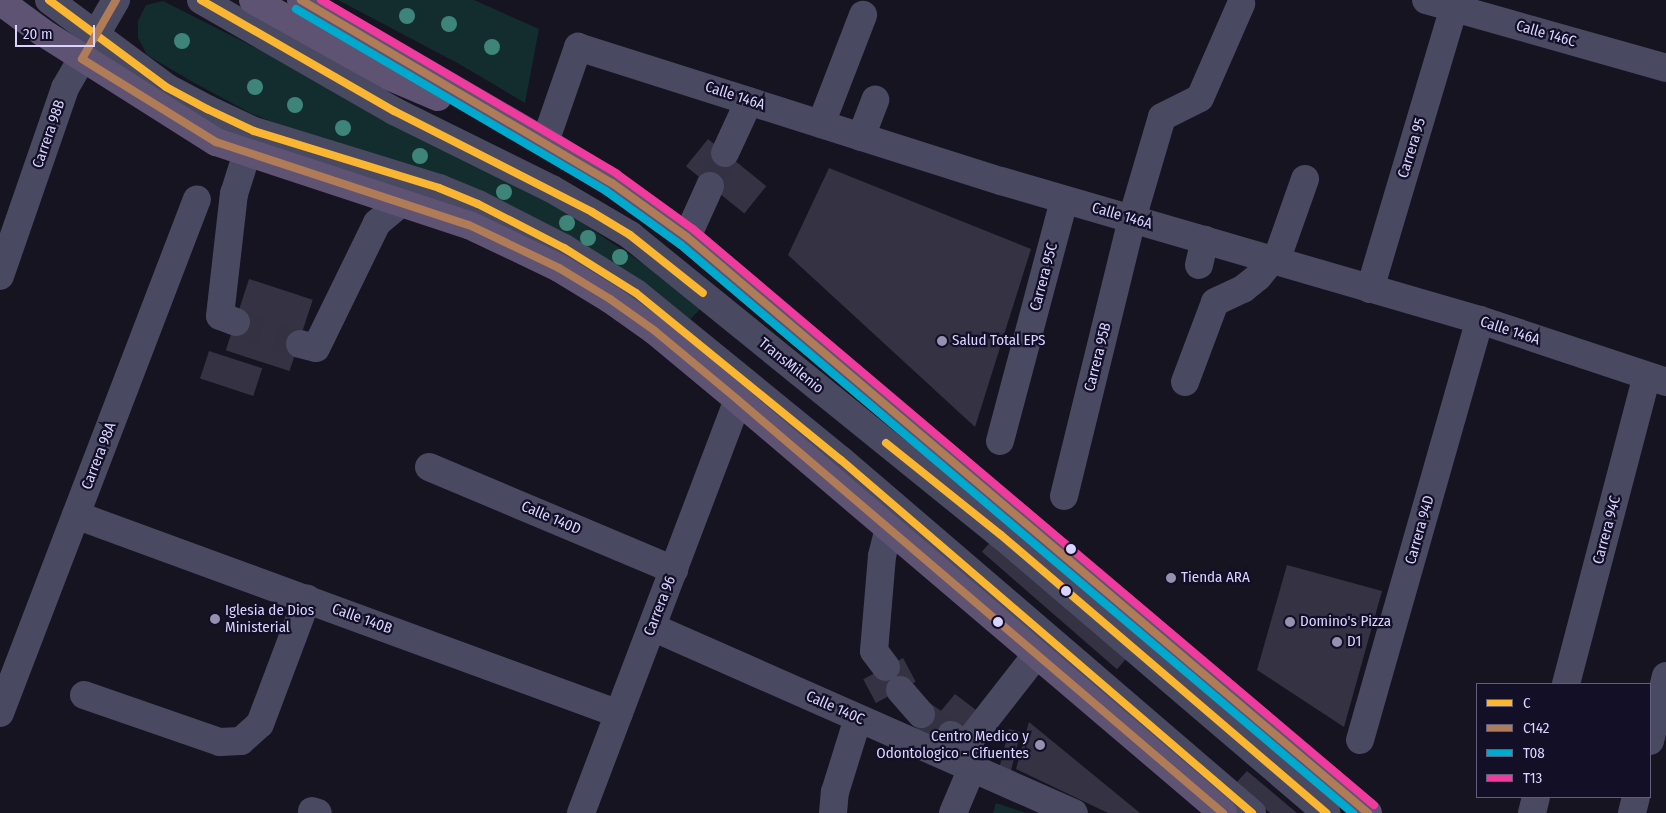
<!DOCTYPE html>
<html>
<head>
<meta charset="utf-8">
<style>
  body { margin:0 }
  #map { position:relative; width:1666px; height:813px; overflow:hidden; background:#161421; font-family:"Fira Sans Condensed",sans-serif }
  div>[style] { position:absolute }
  .green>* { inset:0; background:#132c2d }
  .building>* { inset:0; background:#343243; transform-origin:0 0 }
  .minor-tunnel>* { height:28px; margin-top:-14px; transform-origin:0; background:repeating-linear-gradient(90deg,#333142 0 28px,transparent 0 42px) }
  .minor>* { height:28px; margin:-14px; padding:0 14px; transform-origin:14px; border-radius:14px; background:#4a4962 }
  .major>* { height:28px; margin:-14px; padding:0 14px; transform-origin:14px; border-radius:14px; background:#5e5373 }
  .bus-1>* { height:8px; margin:-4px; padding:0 4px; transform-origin:4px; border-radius:4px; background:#fab631 }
  .bus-2>* { height:8px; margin:-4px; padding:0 4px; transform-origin:4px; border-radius:4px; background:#b07c57 }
  .bus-3>* { height:8px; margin:-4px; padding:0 4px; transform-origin:4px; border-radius:4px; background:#00a9ce }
  .bus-4>* { height:8px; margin:-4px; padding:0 4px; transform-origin:4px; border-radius:4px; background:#f13a9d }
  .trees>* { width:16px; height:16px; margin:-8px; border-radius:50%; background:#3e8478 }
  .dots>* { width:14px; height:14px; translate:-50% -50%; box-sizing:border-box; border:2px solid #130f26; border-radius:50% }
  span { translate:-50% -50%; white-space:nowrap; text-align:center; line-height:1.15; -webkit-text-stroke:4.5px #130f26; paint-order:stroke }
  .street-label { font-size:15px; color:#d9d4ff }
  .poi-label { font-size:15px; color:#d9d4ff }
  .left { translate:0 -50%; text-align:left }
  .right { translate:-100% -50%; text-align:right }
  .legend { position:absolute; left:1476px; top:683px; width:175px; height:115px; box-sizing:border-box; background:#130f26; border:1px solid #625e7d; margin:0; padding:6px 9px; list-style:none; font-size:15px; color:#d9d4ff }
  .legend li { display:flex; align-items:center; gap:10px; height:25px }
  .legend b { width:25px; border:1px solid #625e7d }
  .scale { position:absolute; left:15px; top:25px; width:80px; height:22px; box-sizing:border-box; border:2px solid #d9d4ff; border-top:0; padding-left:6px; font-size:15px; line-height:18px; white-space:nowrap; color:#d9d4ff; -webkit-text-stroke:4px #130f26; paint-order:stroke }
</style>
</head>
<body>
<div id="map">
  <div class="green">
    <div style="clip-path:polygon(338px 0,474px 0,539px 29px,525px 103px,461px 65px)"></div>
    <div style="clip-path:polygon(163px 1px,468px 155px,582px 223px,665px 278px,701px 308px,685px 325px,310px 137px,250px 113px,191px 81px,147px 55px,138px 38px,138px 21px,146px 5px)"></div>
    <div style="clip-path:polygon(996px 803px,1026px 813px,993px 813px)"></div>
  </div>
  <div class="building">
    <div style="left:708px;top:139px;width:75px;height:35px;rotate:39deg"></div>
    <div style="clip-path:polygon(829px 168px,1031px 249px,975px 427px,788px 255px)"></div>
    <div style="left:249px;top:279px;width:67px;height:75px;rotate:18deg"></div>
    <div style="left:209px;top:351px;width:56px;height:29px;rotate:18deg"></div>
    <div style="left:993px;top:539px;width:179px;height:17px;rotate:41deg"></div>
    <div style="clip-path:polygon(1287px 565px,1382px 591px,1344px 727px,1257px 670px)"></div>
    <div style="left:903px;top:658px;width:27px;height:45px;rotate:62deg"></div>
    <div style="clip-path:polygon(955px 694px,976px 710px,961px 730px,944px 744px,915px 722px,929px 704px,940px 712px)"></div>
    <div style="clip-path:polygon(1029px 722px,1140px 813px,1108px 813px,1016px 769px)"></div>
    <div style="left:1009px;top:729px;width:12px;height:41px;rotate:14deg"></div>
    <div style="clip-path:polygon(1247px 771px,1297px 813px,1270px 813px,1236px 783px)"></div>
  </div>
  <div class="minor-tunnel">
    <div style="left:710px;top:186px;width:36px;rotate:-66deg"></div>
    <div style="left:236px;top:322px;width:68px;rotate:19deg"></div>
    <div style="left:921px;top:714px;width:37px;rotate:35deg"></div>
  </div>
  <div class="minor">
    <div style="left:49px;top:0;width:146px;rotate:36.6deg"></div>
    <div style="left:166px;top:87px;width:47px;rotate:28.2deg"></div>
    <div style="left:207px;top:109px;width:52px;rotate:25.1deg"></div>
    <div style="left:254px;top:131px;width:194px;rotate:17.1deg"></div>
    <div style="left:439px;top:188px;width:42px;rotate:22.3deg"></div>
    <div style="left:478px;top:204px;width:97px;rotate:27.1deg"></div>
    <div style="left:564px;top:248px;width:85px;rotate:32deg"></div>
    <div style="left:636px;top:293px;width:264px;rotate:39.2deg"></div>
    <div style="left:841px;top:460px;width:542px;rotate:40.66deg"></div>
    <div style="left:201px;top:0;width:223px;rotate:29.9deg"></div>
    <div style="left:394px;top:111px;width:176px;rotate:26.3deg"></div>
    <div style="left:552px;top:189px;width:91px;rotate:30.5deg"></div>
    <div style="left:630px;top:235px;width:477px;rotate:39deg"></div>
    <div style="left:1001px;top:535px;width:428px;rotate:40.5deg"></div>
    <div style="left:1426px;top:0;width:249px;rotate:15.8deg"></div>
    <div style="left:821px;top:124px;width:117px;rotate:-68.9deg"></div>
    <div style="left:861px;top:137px;width:40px;rotate:-69deg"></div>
    <div style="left:545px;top:142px;width:101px;rotate:-70.8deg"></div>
    <div style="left:578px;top:47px;width:444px;rotate:17.6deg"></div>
    <div style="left:1001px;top:181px;width:499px;rotate:16.2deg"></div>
    <div style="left:1480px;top:320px;width:196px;rotate:18.4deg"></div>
    <div style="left:725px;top:153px;width:57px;rotate:-65.2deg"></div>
    <div style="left:687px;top:237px;width:56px;rotate:-65.7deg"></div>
    <div style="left:1199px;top:265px;width:26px;rotate:-77deg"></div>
    <div style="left:0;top:276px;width:199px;rotate:-70.9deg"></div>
    <div style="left:65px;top:88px;width:102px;rotate:-59.9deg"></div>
    <div style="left:1370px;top:289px;width:293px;rotate:-73.4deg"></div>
    <div style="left:236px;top:322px;width:17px;rotate:-159deg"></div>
    <div style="left:220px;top:316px;width:123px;rotate:-83.5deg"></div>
    <div style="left:234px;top:194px;width:43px;rotate:-72.4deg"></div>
    <div style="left:300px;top:344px;width:16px;rotate:14deg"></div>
    <div style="left:316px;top:348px;width:139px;rotate:-64deg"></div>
    <div style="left:377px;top:223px;width:33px;rotate:-40deg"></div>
    <div style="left:1185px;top:382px;width:85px;rotate:-69.4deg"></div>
    <div style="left:1215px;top:302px;width:31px;rotate:-25deg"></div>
    <div style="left:1243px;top:289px;width:19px;rotate:-39deg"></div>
    <div style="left:1258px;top:277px;width:21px;rotate:-51deg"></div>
    <div style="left:1271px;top:261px;width:5px"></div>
    <div style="left:1276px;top:261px;width:87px;rotate:-70.5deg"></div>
    <div style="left:1000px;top:441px;width:249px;rotate:-75.1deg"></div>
    <div style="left:429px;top:467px;width:266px;rotate:22.8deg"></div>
    <div style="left:1064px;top:496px;width:285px;rotate:-76.2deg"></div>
    <div style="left:1132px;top:219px;width:106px;rotate:-73.6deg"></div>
    <div style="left:1162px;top:117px;width:42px;rotate:-26.6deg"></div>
    <div style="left:1200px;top:98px;width:103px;rotate:-66.4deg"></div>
    <div style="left:76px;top:515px;width:578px;rotate:20.13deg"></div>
    <div style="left:652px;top:627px;width:461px;rotate:23.8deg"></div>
    <div style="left:886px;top:667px;width:20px;rotate:-127deg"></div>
    <div style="left:874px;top:651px;width:95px;rotate:-85.2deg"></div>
    <div style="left:882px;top:556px;width:29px;rotate:-76deg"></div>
    <div style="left:1566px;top:684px;width:318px;rotate:-75.3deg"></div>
    <div style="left:900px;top:690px;width:32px;rotate:49deg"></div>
    <div style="left:84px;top:695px;width:144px;rotate:19.1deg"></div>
    <div style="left:220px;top:742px;width:21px;rotate:-3deg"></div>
    <div style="left:241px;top:741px;width:25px;rotate:-42deg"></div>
    <div style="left:260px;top:724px;width:134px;rotate:-69.4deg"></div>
    <div style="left:0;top:713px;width:550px;rotate:-69.03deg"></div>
    <div style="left:951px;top:735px;width:18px;rotate:38deg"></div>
    <div style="left:965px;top:746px;width:117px;rotate:-52deg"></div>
    <div style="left:1360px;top:740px;width:437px;rotate:-74.1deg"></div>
    <div style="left:1650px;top:741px;width:67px;rotate:-76.2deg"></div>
    <div style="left:312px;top:811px;width:6px;rotate:18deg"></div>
    <div style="left:581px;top:813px;width:442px;rotate:-69.2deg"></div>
    <div style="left:833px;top:813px;width:21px;rotate:-85deg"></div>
    <div style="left:835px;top:792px;width:77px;rotate:-72.7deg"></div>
    <div style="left:953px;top:813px;width:49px;rotate:-67.1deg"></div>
    <div style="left:1532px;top:813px;width:16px;rotate:-76deg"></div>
    <div style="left:1632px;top:813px;width:16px;rotate:-76deg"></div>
  </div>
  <div class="major">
    <div style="left:253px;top:0;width:158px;rotate:29.2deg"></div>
    <div style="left:391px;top:77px;width:51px;rotate:23.1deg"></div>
    <div style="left:301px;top:0;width:282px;rotate:30.2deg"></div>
    <div style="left:545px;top:142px;width:79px;rotate:31.5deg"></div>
    <div style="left:612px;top:183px;width:92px;rotate:35.8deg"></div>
    <div style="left:687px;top:237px;width:892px;rotate:40.23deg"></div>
    <div style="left:0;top:1px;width:52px;rotate:36.4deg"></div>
    <div style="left:42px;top:32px;width:206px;rotate:32.3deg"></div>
    <div style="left:216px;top:142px;width:266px;rotate:18.2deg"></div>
    <div style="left:469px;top:225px;width:100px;rotate:25.5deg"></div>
    <div style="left:559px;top:268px;width:60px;rotate:31.3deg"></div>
    <div style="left:610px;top:299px;width:55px;rotate:35.4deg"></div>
    <div style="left:655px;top:331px;width:108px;rotate:39.7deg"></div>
    <div style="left:738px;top:400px;width:637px;rotate:40.42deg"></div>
  </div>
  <div class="bus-1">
    <div style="left:49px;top:0;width:146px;rotate:36.6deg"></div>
    <div style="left:166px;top:87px;width:47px;rotate:28.2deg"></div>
    <div style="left:207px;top:109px;width:52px;rotate:25.1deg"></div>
    <div style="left:254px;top:131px;width:194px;rotate:17.1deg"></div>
    <div style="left:439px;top:188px;width:42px;rotate:22.3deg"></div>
    <div style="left:478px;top:204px;width:97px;rotate:27.1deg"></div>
    <div style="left:564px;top:248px;width:85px;rotate:32deg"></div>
    <div style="left:636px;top:293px;width:264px;rotate:39.2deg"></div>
    <div style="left:841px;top:460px;width:542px;rotate:40.66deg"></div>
    <div style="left:201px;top:0;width:223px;rotate:29.9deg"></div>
    <div style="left:394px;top:111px;width:222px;rotate:27deg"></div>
    <div style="left:592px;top:212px;width:44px;rotate:31.2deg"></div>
    <div style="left:630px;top:235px;width:93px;rotate:38.5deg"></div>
    <div style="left:886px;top:443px;width:147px;rotate:38.7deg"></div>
    <div style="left:1001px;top:535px;width:428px;rotate:40.5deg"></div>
  </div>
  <div class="bus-2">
    <div style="left:116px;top:0;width:68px;rotate:120deg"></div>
    <div style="left:82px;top:59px;width:158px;rotate:31.8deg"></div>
    <div style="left:216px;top:142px;width:266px;rotate:18.2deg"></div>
    <div style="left:469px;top:225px;width:100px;rotate:25.5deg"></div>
    <div style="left:559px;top:268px;width:60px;rotate:31.3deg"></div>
    <div style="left:610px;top:299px;width:55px;rotate:35.4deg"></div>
    <div style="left:655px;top:331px;width:108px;rotate:39.7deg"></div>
    <div style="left:738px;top:400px;width:637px;rotate:40.42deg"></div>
    <div style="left:301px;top:0;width:361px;rotate:30.5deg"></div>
    <div style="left:612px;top:183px;width:92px;rotate:35.8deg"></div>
    <div style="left:687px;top:237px;width:892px;rotate:40.23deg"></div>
  </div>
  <div class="bus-3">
    <div style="left:296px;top:9px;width:359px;rotate:30.4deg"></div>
    <div style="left:606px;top:191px;width:92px;rotate:35.8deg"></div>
    <div style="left:681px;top:245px;width:880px;rotate:40.21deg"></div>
  </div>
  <div class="bus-4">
    <div style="left:321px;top:0;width:343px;rotate:30.4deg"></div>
    <div style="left:617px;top:174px;width:94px;rotate:35.9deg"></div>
    <div style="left:693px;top:229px;width:892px;rotate:40.23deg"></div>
  </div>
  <div class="trees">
    <div style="left:407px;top:16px"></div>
    <div style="left:449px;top:24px"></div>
    <div style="left:182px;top:41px"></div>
    <div style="left:492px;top:47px"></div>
    <div style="left:255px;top:87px"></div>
    <div style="left:295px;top:105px"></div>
    <div style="left:343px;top:128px"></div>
    <div style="left:420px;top:156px"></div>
    <div style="left:504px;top:192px"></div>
    <div style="left:567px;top:223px"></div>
    <div style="left:588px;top:238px"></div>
    <div style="left:620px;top:257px"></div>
  </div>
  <div class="dots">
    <div style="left:942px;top:341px;background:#9591b1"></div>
    <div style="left:1071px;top:549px;background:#d9d4ff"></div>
    <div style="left:1171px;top:578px;background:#9591b1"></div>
    <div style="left:1066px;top:591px;background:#d9d4ff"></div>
    <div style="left:215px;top:619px;background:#9591b1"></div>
    <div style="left:998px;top:622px;background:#d9d4ff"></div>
    <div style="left:1290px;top:622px;background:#9591b1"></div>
    <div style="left:1337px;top:642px;background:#9591b1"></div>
    <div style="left:1040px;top:745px;background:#9591b1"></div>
  </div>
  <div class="street-label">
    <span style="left:1546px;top:34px;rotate:16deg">Calle 146C</span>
    <span style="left:735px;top:96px;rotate:18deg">Calle 146A</span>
    <span style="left:49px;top:134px;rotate:-71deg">Carrera 98B</span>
    <span style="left:1412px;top:148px;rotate:-73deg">Carrera 95</span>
    <span style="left:1122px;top:216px;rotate:16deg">Calle 146A</span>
    <span style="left:1044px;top:277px;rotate:-75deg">Carrera 95C</span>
    <span style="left:1510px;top:331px;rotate:18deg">Calle 146A</span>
    <span style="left:1098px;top:357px;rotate:-76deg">Carrera 95B</span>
    <span style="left:791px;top:366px;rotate:39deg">TransMilenio</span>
    <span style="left:99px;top:456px;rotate:-69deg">Carrera 98A</span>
    <span style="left:551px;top:518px;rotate:23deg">Calle 140D</span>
    <span style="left:1420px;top:530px;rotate:-74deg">Carrera 94D</span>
    <span style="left:1607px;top:530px;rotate:-75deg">Carrera 94C</span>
    <span style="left:660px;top:606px;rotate:-69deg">Carrera 96</span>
    <span style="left:362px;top:619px;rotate:20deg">Calle 140B</span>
    <span style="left:835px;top:708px;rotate:24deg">Calle 140C</span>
  </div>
  <div class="poi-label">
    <span class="left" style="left:952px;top:341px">Salud Total EPS</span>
    <span class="left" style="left:1181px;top:578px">Tienda ARA</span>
    <span class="left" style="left:225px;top:619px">Iglesia de Dios<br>Ministerial</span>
    <span class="left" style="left:1300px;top:622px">Domino's Pizza</span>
    <span class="left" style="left:1347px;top:642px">D1</span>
    <span class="right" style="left:1029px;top:745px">Centro Medico y<br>Odontologico - Cifuentes</span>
  </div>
  <ul class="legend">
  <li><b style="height:6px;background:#fab631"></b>C</li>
  <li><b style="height:6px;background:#b07c57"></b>C142</li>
  <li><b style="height:6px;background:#00a9ce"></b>T08</li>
  <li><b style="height:6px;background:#f13a9d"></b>T13</li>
  </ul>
  <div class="scale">20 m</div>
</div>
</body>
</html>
